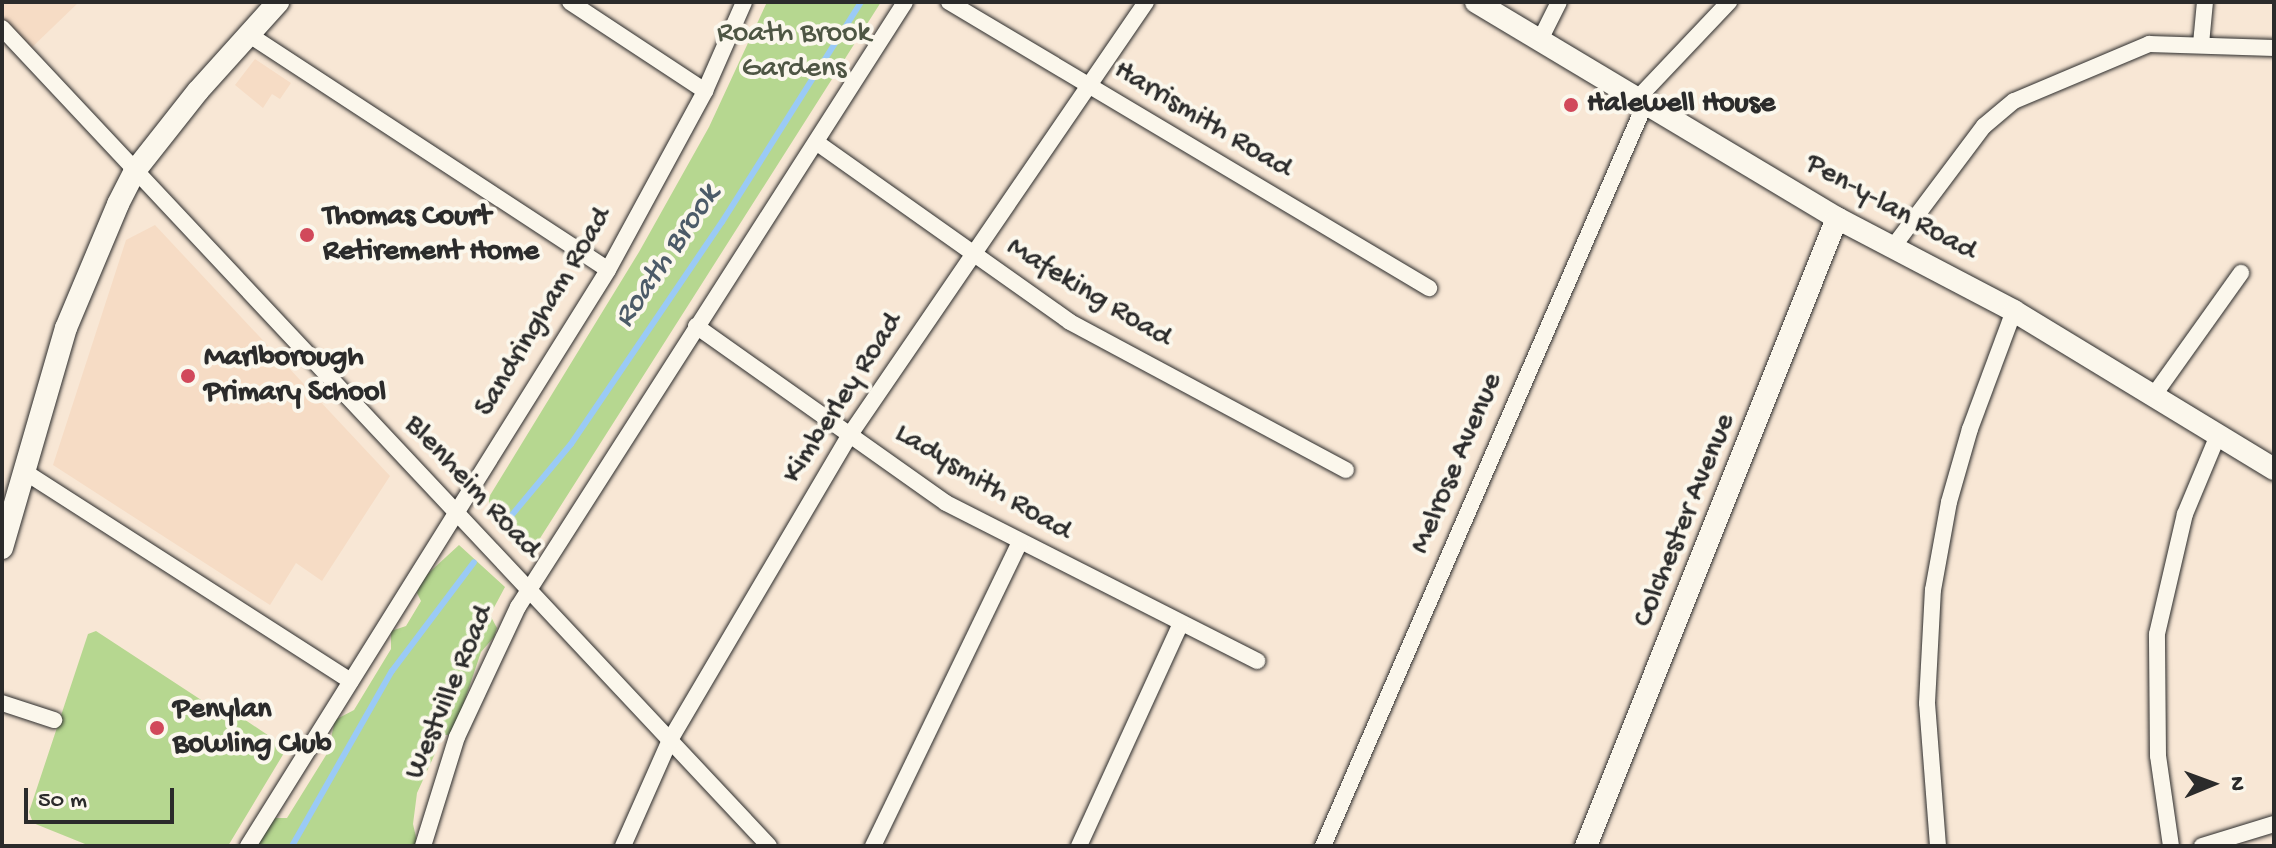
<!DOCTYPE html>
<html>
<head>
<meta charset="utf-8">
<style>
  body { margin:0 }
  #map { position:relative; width:2276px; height:848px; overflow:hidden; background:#f8e7d5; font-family:"Gochi Hand",sans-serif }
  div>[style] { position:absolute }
  .built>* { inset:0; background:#f6dcc5 }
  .green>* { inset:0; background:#b6d790 }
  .stream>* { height:6px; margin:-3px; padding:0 3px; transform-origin:3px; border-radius:3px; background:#9acaf6 }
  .roads { filter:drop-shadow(0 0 2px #2b2b2b) drop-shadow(0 0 2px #2b2b2b) }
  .street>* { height:16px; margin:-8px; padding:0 8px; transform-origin:8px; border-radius:8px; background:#fbf7ec }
  .secondary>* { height:22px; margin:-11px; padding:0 11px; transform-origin:11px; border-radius:11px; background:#fbf7ec }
  .dots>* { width:22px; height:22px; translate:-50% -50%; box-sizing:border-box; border:4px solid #fbf7ec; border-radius:50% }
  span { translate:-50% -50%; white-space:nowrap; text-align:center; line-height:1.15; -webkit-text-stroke:8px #fbf7ec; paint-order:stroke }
  .park-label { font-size:30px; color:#4e5644 }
  .poi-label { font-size:30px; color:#2b2b2b; font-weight:700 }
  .left { translate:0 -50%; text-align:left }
  .street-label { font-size:30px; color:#2b2b2b }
  .water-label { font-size:32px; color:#4c5b68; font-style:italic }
  .frame { position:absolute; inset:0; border:4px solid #2b2b2b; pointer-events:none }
  .north { position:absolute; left:2172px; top:744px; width:80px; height:80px; -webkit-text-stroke:6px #fbf7ec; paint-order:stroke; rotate:89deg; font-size:22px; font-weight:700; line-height:32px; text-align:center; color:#2b2b2b }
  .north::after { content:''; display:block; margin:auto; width:28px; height:36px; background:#2b2b2b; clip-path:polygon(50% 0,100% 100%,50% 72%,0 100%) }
  .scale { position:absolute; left:24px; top:788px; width:150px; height:36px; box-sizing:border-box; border:4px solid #2b2b2b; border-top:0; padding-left:10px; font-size:24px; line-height:28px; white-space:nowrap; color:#2b2b2b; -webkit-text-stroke:6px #fbf7ec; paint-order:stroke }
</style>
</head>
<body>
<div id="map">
  <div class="built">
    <div style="clip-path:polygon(2px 2px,79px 2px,25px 54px,2px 28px)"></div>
    <div style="clip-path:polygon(255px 59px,291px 83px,280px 99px,272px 94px,263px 108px,235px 85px)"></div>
    <div style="clip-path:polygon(155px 225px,390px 476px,322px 581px,296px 563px,270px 605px,53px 465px,126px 240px)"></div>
  </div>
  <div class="green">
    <div style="clip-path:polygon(767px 2px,881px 2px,537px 543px,522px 546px,489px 511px,489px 497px,639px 252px,709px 127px)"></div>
    <div style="clip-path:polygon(459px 545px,505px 587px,490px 615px,497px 628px,494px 637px,481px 652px,453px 735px,437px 735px,438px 747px,417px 793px,413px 824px,418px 846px,247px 846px,270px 818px,287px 818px,328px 752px,335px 720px,354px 710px,391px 649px,391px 631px,406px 626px,421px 601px,417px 593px,421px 580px)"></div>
    <div style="clip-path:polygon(96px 631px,215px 709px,226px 707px,287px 748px,228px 846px,90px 846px,33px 823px,29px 812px,88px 634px)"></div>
  </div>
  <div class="stream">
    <div style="left:501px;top:528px;width:109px;rotate:-50.2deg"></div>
    <div style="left:571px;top:444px;width:268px;rotate:-55.8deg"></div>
    <div style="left:722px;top:222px;width:260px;rotate:-57.7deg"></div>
    <div style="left:292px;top:846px;width:202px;rotate:-60.3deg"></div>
    <div style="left:392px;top:671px;width:136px;rotate:-53deg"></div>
  </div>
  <div class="roads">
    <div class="street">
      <div style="left:570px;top:2px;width:162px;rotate:33.4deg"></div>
      <div style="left:949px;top:2px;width:559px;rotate:30.79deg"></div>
      <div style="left:2px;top:28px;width:1121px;rotate:46.84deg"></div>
      <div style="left:248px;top:34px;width:430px;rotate:33.2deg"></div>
      <div style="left:1540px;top:40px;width:42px;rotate:-63.4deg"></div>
      <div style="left:2201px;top:44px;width:42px;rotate:-84.6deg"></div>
      <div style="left:1637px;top:99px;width:134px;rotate:-46.5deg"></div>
      <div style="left:816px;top:142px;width:311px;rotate:35.3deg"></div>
      <div style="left:1070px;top:322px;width:313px;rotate:28.2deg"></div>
      <div style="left:1893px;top:247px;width:151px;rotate:-53.1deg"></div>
      <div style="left:1984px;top:126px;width:39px;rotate:-40deg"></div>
      <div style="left:2014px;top:101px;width:147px;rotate:-22.9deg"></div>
      <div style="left:2149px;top:44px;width:125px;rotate:1.8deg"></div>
      <div style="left:696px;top:326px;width:306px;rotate:35.3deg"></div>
      <div style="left:946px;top:503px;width:349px;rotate:26.9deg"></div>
      <div style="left:2154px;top:395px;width:150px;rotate:-54.5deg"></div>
      <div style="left:25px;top:472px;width:387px;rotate:32.7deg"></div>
      <div style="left:2px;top:703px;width:55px;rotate:18.1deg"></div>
      <div style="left:248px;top:846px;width:679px;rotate:-57.99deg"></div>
      <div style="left:608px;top:270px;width:204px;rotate:-61.5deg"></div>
      <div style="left:705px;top:91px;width:97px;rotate:-66.3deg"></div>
      <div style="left:423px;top:846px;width:114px;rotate:-72.7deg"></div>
      <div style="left:457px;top:737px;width:144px;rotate:-64.9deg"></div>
      <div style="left:518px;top:607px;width:718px;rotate:-57.39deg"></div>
      <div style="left:623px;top:846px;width:116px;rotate:-66.1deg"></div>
      <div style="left:670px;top:740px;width:353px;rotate:-59.5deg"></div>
      <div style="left:849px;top:436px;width:526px;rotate:-55.61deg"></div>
      <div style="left:873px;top:846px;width:338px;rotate:-64.2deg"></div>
      <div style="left:1079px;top:846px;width:243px;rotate:-65.4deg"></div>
      <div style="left:1323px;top:846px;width:809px;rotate:-66.54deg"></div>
      <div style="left:1938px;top:846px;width:143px;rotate:-94.4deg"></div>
      <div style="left:1927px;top:703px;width:113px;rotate:-87deg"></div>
      <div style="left:1933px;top:590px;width:89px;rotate:-79.7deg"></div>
      <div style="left:1949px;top:502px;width:76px;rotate:-74deg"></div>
      <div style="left:1970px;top:429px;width:126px;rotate:-69.6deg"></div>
      <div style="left:2171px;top:846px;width:91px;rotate:-98.2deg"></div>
      <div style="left:2158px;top:756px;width:122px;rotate:-90.5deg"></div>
      <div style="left:2157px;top:634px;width:123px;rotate:-76.9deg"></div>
      <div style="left:2185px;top:514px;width:86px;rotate:-67.3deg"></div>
      <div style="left:2202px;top:846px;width:75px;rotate:-17deg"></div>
    </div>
    <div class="secondary">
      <div style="left:1476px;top:2px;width:421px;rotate:30.9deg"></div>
      <div style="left:1837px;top:218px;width:200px;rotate:27.7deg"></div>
      <div style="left:2014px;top:311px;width:304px;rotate:31.3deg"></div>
      <div style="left:2px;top:548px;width:229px;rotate:-73.8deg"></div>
      <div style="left:66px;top:328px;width:134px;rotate:-67.2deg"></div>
      <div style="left:118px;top:204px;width:36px;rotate:-63deg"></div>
      <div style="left:134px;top:172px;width:103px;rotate:-51.7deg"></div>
      <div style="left:198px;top:91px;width:120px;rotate:-48deg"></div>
      <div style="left:1586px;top:846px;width:676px;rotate:-68.21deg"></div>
    </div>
  </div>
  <div class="dots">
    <div style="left:1571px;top:105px;background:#d1495b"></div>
    <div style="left:307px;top:235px;background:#d1495b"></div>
    <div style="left:188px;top:376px;background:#d1495b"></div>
    <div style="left:157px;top:728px;background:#d1495b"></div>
  </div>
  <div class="park-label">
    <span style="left:794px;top:52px">Roath Brook<br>Gardens</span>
  </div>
  <div class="poi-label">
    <span class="left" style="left:1587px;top:105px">Halewell House</span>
    <span class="left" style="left:323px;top:235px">Thomas Court<br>Retirement Home</span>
    <span class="left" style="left:204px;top:376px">Marlborough<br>Primary School</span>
    <span class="left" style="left:173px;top:728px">Penylan<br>Bowling Club</span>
  </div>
  <div class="street-label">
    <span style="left:1202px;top:121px;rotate:31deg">Harrismith Road</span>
    <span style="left:1890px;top:209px;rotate:29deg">Pen-y-lan Road</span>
    <span style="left:1088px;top:294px;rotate:31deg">Mafeking Road</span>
    <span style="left:545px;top:313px;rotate:-59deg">Sandringham Road</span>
    <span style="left:844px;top:399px;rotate:-57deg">Kimberley Road</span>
    <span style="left:1458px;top:464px;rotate:-67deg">Melrose Avenue</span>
    <span style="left:982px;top:484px;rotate:31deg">Ladysmith Road</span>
    <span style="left:471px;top:488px;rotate:47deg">Blenheim Road</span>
    <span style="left:1686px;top:521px;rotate:-68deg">Colchester Avenue</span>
    <span style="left:451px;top:693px;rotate:-67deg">Westville Road</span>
  </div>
  <div class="water-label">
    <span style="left:668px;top:257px;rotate:-56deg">Roath Brook</span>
  </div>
  <div class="frame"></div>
  <div class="north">N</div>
  <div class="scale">50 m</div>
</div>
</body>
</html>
